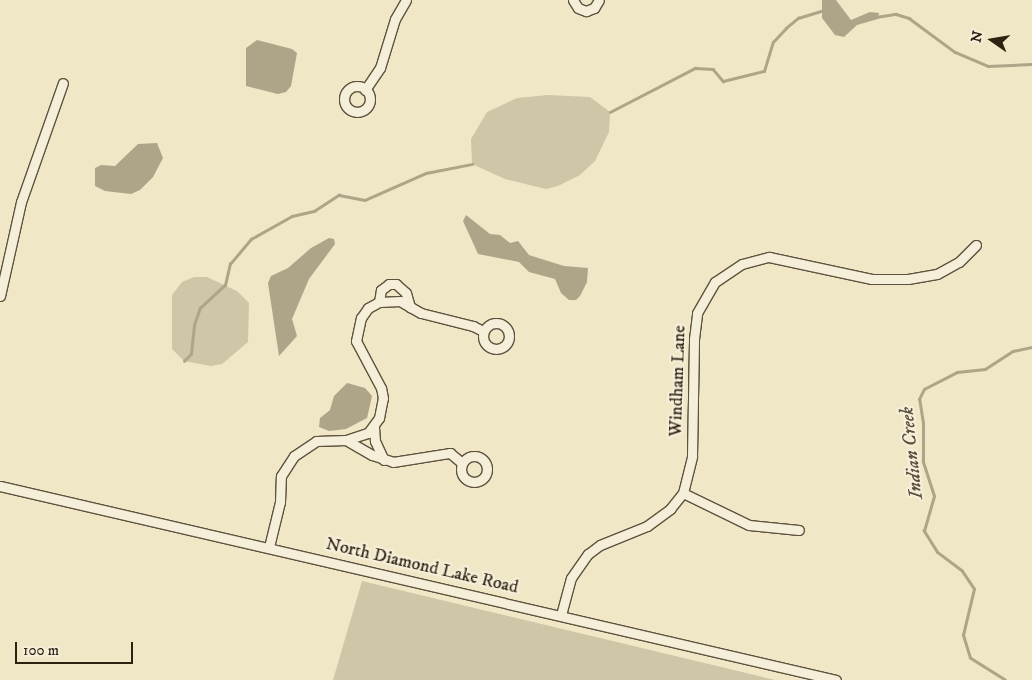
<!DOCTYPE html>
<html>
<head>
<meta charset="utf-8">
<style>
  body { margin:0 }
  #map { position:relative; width:1032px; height:680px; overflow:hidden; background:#f0e7c6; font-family:"IM FELL DW Pica",serif }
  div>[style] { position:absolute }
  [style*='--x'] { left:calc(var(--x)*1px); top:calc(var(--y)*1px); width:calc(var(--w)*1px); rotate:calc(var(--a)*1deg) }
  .green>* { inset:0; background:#cfc5a7 }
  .water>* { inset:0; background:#aea488 }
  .stream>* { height:2.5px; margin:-1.25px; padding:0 1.25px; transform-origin:1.25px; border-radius:1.25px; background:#aea488 }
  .roads { filter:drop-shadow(1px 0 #5e523e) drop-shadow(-1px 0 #5e523e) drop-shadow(0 1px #5e523e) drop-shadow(0 -1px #5e523e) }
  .minor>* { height:9px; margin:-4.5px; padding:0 4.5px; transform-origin:4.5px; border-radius:4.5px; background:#f5efda }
  .minor>.ring { margin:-4.5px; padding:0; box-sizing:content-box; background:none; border:9px solid #f5efda; border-radius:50% }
  span { translate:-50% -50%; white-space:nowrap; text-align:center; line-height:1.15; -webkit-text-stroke:4.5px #f5efda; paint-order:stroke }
  .street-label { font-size:18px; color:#2d2110 }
  .water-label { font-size:19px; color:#5a4f3a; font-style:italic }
  .north { position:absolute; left:967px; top:15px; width:50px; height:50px; -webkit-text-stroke:4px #f5efda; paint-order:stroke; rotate:283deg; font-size:14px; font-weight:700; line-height:20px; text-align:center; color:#2d2110 }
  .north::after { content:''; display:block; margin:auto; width:18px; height:22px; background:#2d2110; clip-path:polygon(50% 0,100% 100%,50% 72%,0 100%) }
  .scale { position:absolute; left:15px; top:642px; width:118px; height:22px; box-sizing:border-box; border:2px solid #2d2110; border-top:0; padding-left:6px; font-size:15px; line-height:18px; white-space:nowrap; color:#2d2110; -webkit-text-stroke:4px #f5efda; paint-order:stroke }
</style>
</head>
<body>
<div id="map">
  <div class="green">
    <i style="clip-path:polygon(548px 95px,590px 97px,610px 112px,609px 132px,595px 161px,580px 175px,558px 186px,546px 189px,505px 179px,472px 164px,471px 139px,487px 112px,517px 98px)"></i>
    <i style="clip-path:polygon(194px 277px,207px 277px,237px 291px,249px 303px,248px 342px,222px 364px,211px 366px,184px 361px,172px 349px,172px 295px,182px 282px)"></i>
    <i style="clip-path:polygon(362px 581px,775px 680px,333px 680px)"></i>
  </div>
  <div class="water">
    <i style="clip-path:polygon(822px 0,836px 0,851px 20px,870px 12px,879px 13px,878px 19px,857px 25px,844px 37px,835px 35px,822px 18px)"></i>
    <i style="clip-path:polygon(257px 40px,292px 49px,297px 53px,291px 86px,286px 92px,278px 94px,246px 86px,246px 48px)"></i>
    <i style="clip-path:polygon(157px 143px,163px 158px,153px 177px,140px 190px,131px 194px,105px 191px,95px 186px,95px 168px,101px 165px,115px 166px,138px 144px)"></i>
    <i style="clip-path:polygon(466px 215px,490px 234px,500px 235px,510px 243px,518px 241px,529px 255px,564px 266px,588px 268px,587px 282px,580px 296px,576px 300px,569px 300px,561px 293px,555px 279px,529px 272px,519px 262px,478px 254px,463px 221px)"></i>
    <i style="clip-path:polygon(329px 238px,334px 239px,335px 244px,309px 279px,292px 319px,297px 336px,279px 356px,268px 283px,271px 276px,288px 268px,311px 248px)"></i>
    <i style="clip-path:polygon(347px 383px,365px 388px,372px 396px,367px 418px,346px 429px,329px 431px,319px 427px,320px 418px,330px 410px,334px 396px)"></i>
  </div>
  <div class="stream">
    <i style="--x:876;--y:17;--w:20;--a:-9"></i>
    <i style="--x:896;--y:14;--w:14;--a:17"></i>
    <i style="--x:909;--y:18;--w:57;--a:36.5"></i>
    <i style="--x:955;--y:52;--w:36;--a:23"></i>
    <i style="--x:988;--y:66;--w:44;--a:-2.6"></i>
    <i style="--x:610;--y:112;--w:96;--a:-27.4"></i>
    <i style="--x:695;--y:68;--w:18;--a:3"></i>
    <i style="--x:713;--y:69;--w:16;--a:50"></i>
    <i style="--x:723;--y:81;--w:42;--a:-13.7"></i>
    <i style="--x:764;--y:71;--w:30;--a:-73"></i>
    <i style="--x:773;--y:42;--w:19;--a:-47"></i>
    <i style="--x:786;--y:28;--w:16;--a:-40"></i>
    <i style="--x:798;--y:18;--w:27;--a:-17"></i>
    <i style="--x:184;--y:361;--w:10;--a:-45"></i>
    <i style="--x:191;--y:354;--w:29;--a:-84"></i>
    <i style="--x:194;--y:325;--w:18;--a:-71"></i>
    <i style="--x:200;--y:308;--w:34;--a:-43"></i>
    <i style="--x:225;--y:285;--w:22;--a:-77"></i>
    <i style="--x:230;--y:264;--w:33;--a:-50"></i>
    <i style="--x:251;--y:239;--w:47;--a:-29.3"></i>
    <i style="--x:292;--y:216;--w:23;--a:-13"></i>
    <i style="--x:314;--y:211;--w:30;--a:-33"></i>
    <i style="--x:339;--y:195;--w:26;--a:11"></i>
    <i style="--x:365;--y:200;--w:67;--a:-23.9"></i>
    <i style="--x:426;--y:173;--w:47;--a:-11.1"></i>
    <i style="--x:1005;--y:680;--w:41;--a:-147.8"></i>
    <i style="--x:970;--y:658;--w:24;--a:-107"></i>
    <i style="--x:963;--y:635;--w:47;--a:-76.6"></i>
    <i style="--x:974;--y:589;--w:22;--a:-124"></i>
    <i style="--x:962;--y:571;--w:31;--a:-143"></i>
    <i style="--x:937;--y:552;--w:25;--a:-122"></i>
    <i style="--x:924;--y:531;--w:36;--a:-74"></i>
    <i style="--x:934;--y:496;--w:36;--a:-108"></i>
    <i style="--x:923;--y:462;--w:39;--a:-90"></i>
    <i style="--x:923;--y:423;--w:24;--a:-99"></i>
    <i style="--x:919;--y:399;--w:11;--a:-63"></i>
    <i style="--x:924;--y:389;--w:37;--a:-27"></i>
    <i style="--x:957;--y:372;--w:28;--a:-6"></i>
    <i style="--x:985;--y:369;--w:33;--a:-33"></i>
    <i style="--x:1013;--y:351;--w:19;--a:-12"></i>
  </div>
  <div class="roads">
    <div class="minor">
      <i style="--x:573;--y:0;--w:9;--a:58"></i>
      <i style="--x:578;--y:8;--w:9;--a:21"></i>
      <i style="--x:586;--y:11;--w:9;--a:-21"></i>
      <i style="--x:594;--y:8;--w:9;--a:-58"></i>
      <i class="ring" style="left:344px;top:86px;width:17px;height:17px"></i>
      <i style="--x:365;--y:90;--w:27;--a:-56"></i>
      <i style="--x:380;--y:68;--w:51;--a:-73"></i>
      <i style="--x:395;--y:19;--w:22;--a:-60"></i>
      <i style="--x:0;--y:296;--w:96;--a:-77.4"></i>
      <i style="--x:21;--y:202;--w:126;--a:-70.6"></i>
      <i style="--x:379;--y:302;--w:12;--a:-81"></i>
      <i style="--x:381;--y:290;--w:10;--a:-37"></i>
      <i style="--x:389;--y:284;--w:7;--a:0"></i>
      <i style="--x:396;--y:284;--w:13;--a:42"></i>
      <i style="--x:406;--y:293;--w:15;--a:74"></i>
      <i class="ring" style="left:483px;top:323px;width:17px;height:17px"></i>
      <i style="--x:374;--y:427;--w:14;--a:86"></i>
      <i style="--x:375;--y:441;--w:21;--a:65"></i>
      <i style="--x:346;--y:440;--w:30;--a:30"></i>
      <i style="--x:372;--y:455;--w:22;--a:18"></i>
      <i style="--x:393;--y:462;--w:58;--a:-9"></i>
      <i style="--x:450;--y:453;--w:16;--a:40"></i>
      <i class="ring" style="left:461px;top:456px;width:17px;height:17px"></i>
      <i style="--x:0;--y:486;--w:858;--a:13.06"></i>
      <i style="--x:683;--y:493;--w:73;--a:25.9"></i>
      <i style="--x:749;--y:525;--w:50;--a:5.7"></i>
      <i style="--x:269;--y:547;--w:46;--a:-76.3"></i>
      <i style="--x:280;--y:502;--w:26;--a:-88"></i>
      <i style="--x:281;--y:476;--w:24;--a:-57"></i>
      <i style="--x:294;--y:456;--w:27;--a:-34"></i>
      <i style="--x:316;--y:441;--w:30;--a:-2"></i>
      <i style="--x:346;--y:440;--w:23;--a:-18"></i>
      <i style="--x:368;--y:433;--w:19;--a:-54"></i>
      <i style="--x:379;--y:418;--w:20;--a:-79"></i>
      <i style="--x:383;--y:398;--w:10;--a:-101"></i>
      <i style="--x:381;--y:388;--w:53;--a:-118"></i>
      <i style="--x:356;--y:341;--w:24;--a:-78"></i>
      <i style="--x:361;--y:318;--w:12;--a:-55"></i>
      <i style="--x:368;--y:308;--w:13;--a:-29"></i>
      <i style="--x:379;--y:302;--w:21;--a:-3"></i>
      <i style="--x:400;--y:301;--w:24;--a:30"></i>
      <i style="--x:421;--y:313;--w:54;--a:14"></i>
      <i style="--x:473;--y:326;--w:11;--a:27"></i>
      <i style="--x:561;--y:615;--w:38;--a:-75"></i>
      <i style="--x:571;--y:578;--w:29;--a:-55"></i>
      <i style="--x:588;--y:554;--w:15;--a:-37"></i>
      <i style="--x:600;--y:545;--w:51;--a:-22"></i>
      <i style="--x:647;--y:526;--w:29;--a:-36"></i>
      <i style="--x:670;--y:509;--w:21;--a:-51"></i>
      <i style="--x:683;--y:493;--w:38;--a:-76"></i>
      <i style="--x:692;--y:456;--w:117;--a:-89"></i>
      <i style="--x:694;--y:339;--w:26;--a:-83"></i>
      <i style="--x:697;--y:313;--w:36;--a:-60"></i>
      <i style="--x:715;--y:282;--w:32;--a:-34"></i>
      <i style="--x:742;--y:264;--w:28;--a:-15"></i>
      <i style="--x:769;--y:257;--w:105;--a:12.1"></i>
      <i style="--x:872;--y:279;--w:36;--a:0"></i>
      <i style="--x:908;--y:279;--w:29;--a:-10"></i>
      <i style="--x:937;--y:274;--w:25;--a:-29"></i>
      <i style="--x:959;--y:262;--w:24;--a:-45"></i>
    </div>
  </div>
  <div class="street-label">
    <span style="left:678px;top:381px;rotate:-88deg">Windham Lane</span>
    <span style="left:422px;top:566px;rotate:13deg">North Diamond Lake Road</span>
  </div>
  <div class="water-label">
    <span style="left:912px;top:453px;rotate:-96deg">Indian Creek</span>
  </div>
  <div class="north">N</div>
  <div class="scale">100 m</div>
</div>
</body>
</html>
